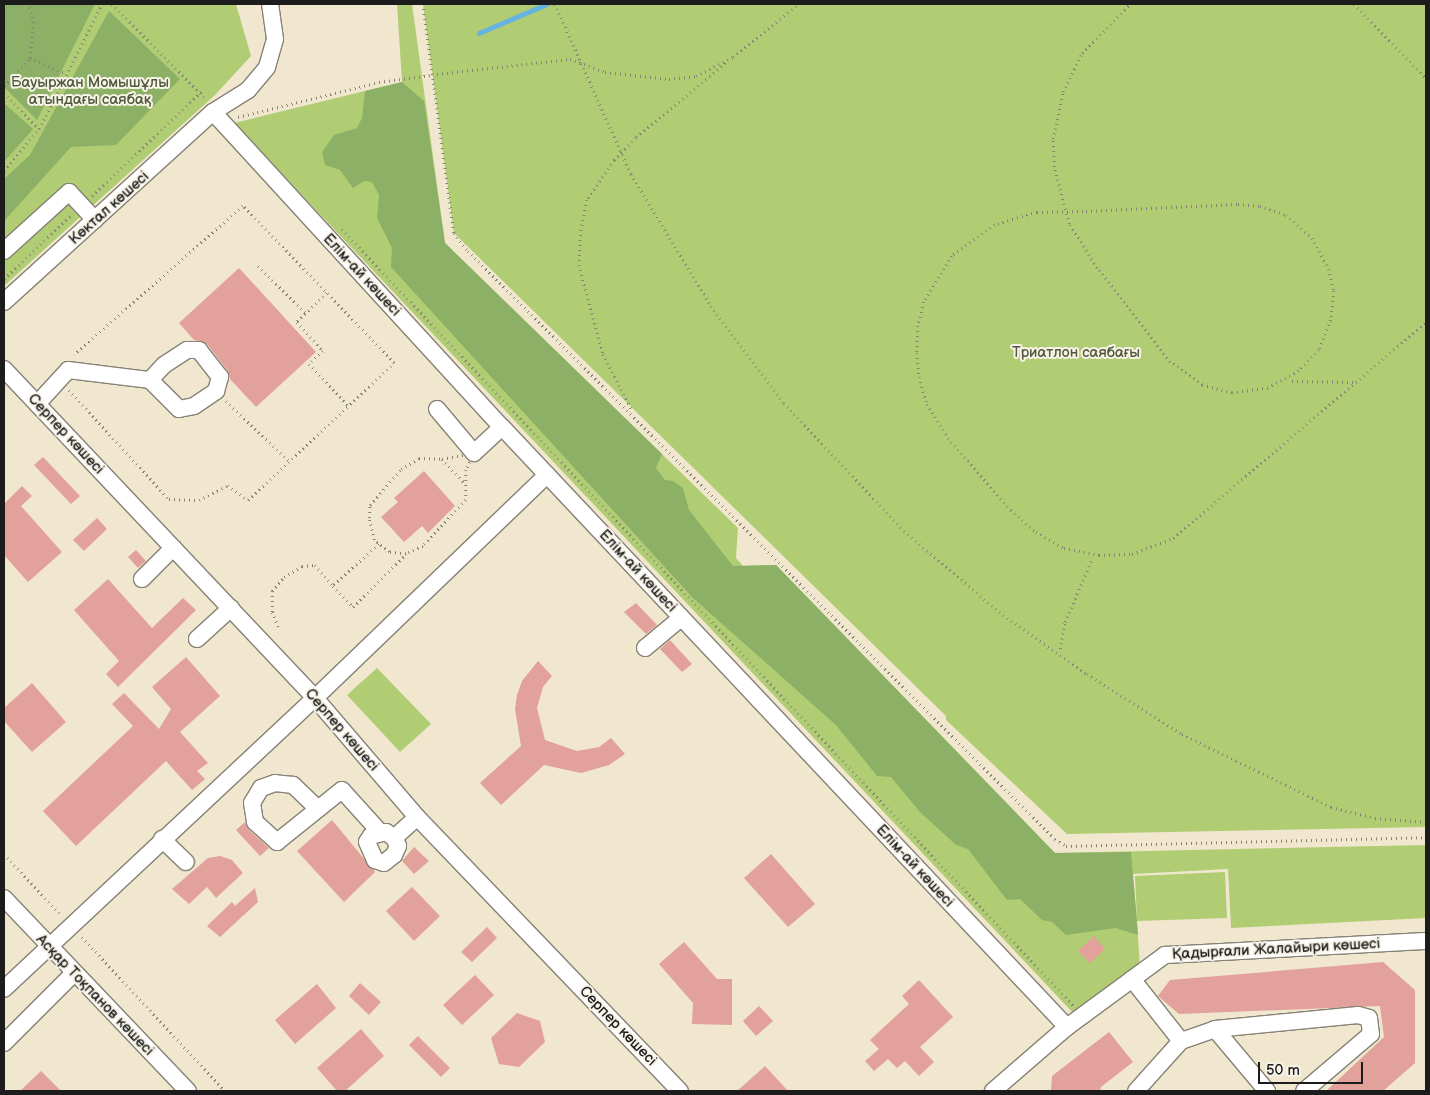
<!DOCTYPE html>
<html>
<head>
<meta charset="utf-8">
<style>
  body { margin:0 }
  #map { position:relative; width:1430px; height:1095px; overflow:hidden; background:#f1e7cf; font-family:"Balsamiq Sans",sans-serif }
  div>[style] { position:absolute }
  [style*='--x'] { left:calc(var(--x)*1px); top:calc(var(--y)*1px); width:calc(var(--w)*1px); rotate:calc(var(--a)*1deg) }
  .green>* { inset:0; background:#b1cd73 }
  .forest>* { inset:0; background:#8cb065 }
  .stream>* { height:4.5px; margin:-2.25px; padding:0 2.25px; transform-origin:2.25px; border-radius:2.25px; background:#67b3e0 }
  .building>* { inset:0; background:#e2a19a }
  .path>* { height:2.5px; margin-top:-1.25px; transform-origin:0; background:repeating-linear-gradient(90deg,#868276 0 1px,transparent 0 5px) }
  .roads { filter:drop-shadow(1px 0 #868276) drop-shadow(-1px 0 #868276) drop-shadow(0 1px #868276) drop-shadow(0 -1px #868276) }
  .minor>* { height:16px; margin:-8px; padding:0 8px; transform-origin:8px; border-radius:8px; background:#fff }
  .path-bridge>* { height:2.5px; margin-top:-1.25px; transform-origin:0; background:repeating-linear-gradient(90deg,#868276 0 1px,transparent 0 5px) }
  span { translate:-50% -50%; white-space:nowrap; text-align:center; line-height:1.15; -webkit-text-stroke:4px #f7f3e8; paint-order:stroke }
  .park-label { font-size:15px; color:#505a3a }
  .street-label { font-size:15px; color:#1c1c1c }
  .frame { position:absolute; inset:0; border:5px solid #1c1c1c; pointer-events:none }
  .scale { position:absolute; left:1258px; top:1062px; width:105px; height:22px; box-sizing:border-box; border:2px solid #1c1c1c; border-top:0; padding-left:6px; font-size:15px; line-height:18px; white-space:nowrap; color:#1c1c1c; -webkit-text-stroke:4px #f7f3e8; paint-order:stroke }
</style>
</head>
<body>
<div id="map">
  <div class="green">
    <i style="clip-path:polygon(4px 4px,236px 4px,251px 56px,215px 95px,4px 286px)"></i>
    <i style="clip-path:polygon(397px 4px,412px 4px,445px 243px,738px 528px,736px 558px,743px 566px,776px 565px,1055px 853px,1426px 845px,1426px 918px,1231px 928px,1228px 869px,1133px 874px,1137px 920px,1135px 876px,1225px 872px,1227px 918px,1137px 921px,1140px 968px,1074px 1014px,234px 123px,402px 82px)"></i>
    <i style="clip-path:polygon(423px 4px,1426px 4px,1426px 827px,1067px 834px,946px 720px,946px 716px,454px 233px)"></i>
    <i style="clip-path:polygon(377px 668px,431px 724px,400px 752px,347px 695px)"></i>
  </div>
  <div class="forest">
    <i style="clip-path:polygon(4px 4px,95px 4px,37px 120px,4px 87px)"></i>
    <i style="clip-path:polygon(109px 11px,180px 79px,116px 145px,71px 147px,5px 220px,4px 179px,30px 155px)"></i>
    <i style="clip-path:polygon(402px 82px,424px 101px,445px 243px,662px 454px,656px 468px,665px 480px,673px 481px,683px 488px,689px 510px,733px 566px,776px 565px,1055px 853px,1131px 852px,1138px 935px,1116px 928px,1066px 935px,1052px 922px,1042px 920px,1020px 899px,1007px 900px,968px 849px,956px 845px,920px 812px,891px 777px,877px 776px,836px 725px,693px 598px,391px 267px,392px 248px,377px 218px,379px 195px,372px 182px,364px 181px,353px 188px,340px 170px,325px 165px,322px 152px,334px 135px,357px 128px,362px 118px,365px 91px)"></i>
    <i style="clip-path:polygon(4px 103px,33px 129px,4px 162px)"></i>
  </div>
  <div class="stream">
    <i style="--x:479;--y:33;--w:74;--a:-23.1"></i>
  </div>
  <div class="building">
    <i style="clip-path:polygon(239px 268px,316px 352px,256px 407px,230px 379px,228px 371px,207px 344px,194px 340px,179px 323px)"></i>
    <i style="clip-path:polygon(43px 457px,80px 496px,71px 504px,34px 465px)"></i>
    <i style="clip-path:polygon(424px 471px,455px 506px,428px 533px,422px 526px,404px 542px,381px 517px,398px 502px,394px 498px)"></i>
    <i style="clip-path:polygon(22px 486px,32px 496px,21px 506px,62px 552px,28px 582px,4px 555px,4px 504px)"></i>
    <i style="clip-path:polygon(97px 518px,107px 529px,84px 551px,73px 540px)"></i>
    <i style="clip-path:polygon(136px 550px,146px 561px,138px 568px,128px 557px)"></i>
    <i style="clip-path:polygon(108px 579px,152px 628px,183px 598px,196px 610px,118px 687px,106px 674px,119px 661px,74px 610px)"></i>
    <i style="clip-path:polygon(636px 603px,657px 625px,646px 634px,624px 612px)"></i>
    <i style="clip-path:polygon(670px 640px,692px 664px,682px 672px,660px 649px)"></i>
    <i style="clip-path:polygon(186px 657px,220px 696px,180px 732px,208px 763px,197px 771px,205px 779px,192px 790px,166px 761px,76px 846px,43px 811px,133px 726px,112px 704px,124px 693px,159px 729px,171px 709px,152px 687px)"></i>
    <i style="clip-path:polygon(538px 661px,552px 676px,543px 687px,537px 708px,545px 740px,577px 751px,599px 747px,611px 738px,625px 754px,609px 765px,581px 773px,544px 765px,501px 805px,480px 783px,521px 746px,515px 709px,517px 695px,522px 681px)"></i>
    <i style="clip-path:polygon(32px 683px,66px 722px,32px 752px,4px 721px,4px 708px)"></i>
    <i style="clip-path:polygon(332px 820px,375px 872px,344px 902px,297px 851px)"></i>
    <i style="clip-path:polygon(245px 822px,248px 829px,269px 848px,260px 856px,236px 830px)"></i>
    <i style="clip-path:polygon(414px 847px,429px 861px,414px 874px,402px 861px)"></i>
    <i style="clip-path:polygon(771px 854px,815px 904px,788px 927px,744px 878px)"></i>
    <i style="clip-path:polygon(220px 856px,232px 860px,243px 873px,216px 898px,207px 887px,189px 904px,172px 889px,208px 858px)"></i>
    <i style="clip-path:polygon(412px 887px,440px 916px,414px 941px,386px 911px)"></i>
    <i style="clip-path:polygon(255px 888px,258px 902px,220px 937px,207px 926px,232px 902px,235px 906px)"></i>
    <i style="clip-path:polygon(487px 927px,497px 938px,472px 962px,461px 952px)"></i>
    <i style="clip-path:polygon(1094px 936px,1105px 949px,1090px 963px,1078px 951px)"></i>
    <i style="clip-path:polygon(684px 942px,717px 979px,732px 979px,732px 1025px,692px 1024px,693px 1003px,659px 964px)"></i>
    <i style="clip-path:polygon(1383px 962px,1415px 990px,1415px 1063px,1383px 1091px,1326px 1091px,1384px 1037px,1380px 1006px,1179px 1014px,1158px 996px,1170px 980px)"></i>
    <i style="clip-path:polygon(475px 975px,494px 995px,462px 1025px,443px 1005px)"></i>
    <i style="clip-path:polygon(919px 980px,953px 1017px,920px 1047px,934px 1062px,919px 1076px,905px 1061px,897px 1068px,888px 1059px,874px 1071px,865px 1061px,879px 1049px,870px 1040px,909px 1004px,902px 996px)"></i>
    <i style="clip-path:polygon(360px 983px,381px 1002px,369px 1015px,349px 996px)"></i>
    <i style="clip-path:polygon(317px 984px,336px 1008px,295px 1044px,275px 1020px)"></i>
    <i style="clip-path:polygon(759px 1006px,773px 1021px,756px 1036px,743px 1021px)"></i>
    <i style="clip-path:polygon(517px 1013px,540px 1021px,545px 1042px,519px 1067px,499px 1064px,491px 1038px)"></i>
    <i style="clip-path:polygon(361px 1029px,384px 1056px,345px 1091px,337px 1091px,317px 1068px)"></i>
    <i style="clip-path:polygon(1109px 1032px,1133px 1062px,1101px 1087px,1100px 1091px,1051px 1091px,1052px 1076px)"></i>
    <i style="clip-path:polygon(418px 1036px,450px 1068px,441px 1077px,409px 1045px)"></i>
    <i style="clip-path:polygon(765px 1066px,788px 1091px,737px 1091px)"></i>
    <i style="clip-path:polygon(41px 1071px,61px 1091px,20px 1091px)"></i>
  </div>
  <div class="path">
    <i style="--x:112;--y:4;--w:135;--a:45.3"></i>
    <i style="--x:423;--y:4;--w:231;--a:82.3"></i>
    <i style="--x:454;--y:233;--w:23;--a:52"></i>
    <i style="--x:468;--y:251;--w:831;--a:45.05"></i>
    <i style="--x:1055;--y:839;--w:13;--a:32"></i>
    <i style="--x:1066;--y:846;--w:360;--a:-1.4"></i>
    <i style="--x:555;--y:4;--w:186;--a:65.9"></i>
    <i style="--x:631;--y:174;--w:154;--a:58.8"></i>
    <i style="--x:711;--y:306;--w:121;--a:53"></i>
    <i style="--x:784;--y:403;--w:175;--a:46.8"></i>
    <i style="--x:904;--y:531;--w:130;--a:40.3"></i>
    <i style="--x:1003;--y:615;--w:103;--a:35.1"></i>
    <i style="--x:1087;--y:674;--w:112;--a:32.3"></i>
    <i style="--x:1182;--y:734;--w:166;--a:26.1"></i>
    <i style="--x:1331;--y:807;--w:45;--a:14"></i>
    <i style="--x:1375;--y:818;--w:51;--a:4.5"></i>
    <i style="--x:1354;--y:4;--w:103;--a:45.8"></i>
    <i style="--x:733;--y:57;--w:84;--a:-39.2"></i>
    <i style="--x:30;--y:58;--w:39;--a:24"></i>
    <i style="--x:437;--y:74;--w:134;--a:-6.4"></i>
    <i style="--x:570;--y:59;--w:37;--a:20"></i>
    <i style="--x:605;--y:72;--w:64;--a:6.2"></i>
    <i style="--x:669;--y:79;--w:27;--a:-6"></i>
    <i style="--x:696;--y:76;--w:42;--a:-27.2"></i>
    <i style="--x:4;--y:86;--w:38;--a:-47"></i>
    <i style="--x:30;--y:58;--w:35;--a:-85"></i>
    <i style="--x:33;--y:23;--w:19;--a:-102"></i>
    <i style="--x:4;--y:93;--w:50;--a:45.8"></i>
    <i style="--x:238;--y:117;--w:145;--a:-13.9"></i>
    <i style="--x:379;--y:82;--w:53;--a:-7.5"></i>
    <i style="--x:636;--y:137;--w:118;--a:-39.5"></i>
    <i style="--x:614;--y:160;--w:48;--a:124"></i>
    <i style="--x:587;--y:200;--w:31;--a:101"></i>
    <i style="--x:581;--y:230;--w:35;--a:93"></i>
    <i style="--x:579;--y:265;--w:92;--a:74.9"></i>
    <i style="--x:603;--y:354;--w:65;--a:62.7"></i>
    <i style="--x:4;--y:171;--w:55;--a:-50.2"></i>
    <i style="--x:39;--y:129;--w:140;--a:-63.3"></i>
    <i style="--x:92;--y:196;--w:151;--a:-43.7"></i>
    <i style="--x:1086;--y:211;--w:152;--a:-2.6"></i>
    <i style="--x:1238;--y:204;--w:22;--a:5"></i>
    <i style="--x:1260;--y:206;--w:28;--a:19"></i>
    <i style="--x:1286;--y:215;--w:35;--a:41"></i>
    <i style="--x:1312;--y:238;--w:35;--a:61"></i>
    <i style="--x:1329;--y:269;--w:23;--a:77"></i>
    <i style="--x:1334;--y:291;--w:29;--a:96"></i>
    <i style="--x:1331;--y:320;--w:32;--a:112"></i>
    <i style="--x:1319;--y:350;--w:29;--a:134"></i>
    <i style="--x:1299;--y:371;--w:35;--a:151"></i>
    <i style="--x:1268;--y:388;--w:36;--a:172"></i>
    <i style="--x:1232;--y:393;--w:31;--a:-165"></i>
    <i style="--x:1202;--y:385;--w:39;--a:-144"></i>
    <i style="--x:1170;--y:362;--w:119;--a:-127.8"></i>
    <i style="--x:1097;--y:268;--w:52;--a:-122.5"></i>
    <i style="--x:1069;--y:224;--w:59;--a:-104.7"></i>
    <i style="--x:1054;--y:167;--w:28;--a:-92"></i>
    <i style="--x:1053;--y:139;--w:48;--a:-78"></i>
    <i style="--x:1063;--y:92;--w:43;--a:-64"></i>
    <i style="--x:1082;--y:53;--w:69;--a:-45.6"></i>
    <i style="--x:1037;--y:212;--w:44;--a:162.8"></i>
    <i style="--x:995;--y:225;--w:53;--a:144.2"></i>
    <i style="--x:952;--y:256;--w:54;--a:121.3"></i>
    <i style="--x:924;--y:302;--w:25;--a:104"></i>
    <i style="--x:918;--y:326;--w:27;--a:92"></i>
    <i style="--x:917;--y:353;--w:24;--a:85"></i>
    <i style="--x:919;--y:377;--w:28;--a:73"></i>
    <i style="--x:927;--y:404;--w:40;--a:58"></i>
    <i style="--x:948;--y:438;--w:96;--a:48.8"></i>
    <i style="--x:1011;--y:510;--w:33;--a:41"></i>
    <i style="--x:1036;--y:532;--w:32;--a:30"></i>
    <i style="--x:1064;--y:548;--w:36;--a:11"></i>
    <i style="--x:1099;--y:555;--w:33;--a:-2"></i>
    <i style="--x:1132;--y:554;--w:44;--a:-21.3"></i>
    <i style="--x:1173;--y:538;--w:333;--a:-40.5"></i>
    <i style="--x:342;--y:229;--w:1067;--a:46.71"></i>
    <i style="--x:258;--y:266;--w:67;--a:44.4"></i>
    <i style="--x:4;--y:279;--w:93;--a:-43.7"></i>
    <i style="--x:327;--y:293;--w:42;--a:136"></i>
    <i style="--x:297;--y:322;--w:39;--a:48"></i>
    <i style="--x:323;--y:351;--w:19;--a:137"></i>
    <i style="--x:309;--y:364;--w:58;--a:46.4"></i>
    <i style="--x:1292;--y:381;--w:65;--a:0.9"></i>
    <i style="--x:69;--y:390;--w:148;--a:47.5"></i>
    <i style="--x:169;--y:499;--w:30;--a:2"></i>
    <i style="--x:199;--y:500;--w:33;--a:-27"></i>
    <i style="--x:228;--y:485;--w:25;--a:37"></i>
    <i style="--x:248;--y:500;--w:200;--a:-43.2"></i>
    <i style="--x:394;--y:363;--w:218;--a:-133.9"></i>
    <i style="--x:243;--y:206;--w:225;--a:138.6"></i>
    <i style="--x:226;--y:401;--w:88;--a:43.6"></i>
    <i style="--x:474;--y:453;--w:19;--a:115"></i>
    <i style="--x:466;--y:470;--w:30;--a:90"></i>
    <i style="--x:466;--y:500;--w:63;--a:133.1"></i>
    <i style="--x:423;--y:546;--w:19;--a:155"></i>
    <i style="--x:406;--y:554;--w:17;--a:-173"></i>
    <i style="--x:389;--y:552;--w:19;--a:-141"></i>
    <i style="--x:374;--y:540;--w:23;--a:-103"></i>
    <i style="--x:369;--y:518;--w:13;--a:-86"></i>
    <i style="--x:370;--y:505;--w:48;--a:-49.3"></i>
    <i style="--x:401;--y:469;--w:21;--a:-31"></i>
    <i style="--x:419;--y:458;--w:23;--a:2"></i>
    <i style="--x:442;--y:459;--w:33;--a:-11"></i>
    <i style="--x:442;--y:459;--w:33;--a:47"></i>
    <i style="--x:379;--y:544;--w:62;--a:137.6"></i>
    <i style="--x:333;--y:586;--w:29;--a:46"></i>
    <i style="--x:353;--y:607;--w:75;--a:-45"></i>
    <i style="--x:278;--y:627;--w:16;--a:-112"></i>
    <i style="--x:272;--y:612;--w:21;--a:-90"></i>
    <i style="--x:272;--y:591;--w:18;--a:-49"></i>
    <i style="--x:284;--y:577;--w:21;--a:-31"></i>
    <i style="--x:302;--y:566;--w:13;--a:-4"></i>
    <i style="--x:315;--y:565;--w:28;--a:49"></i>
    <i style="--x:1060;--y:649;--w:27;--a:-80"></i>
    <i style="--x:1065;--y:622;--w:69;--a:-66.8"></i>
    <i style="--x:4;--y:854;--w:83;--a:46.9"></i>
    <i style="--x:82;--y:937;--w:210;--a:47.1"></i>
  </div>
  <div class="roads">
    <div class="minor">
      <i style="--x:213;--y:112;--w:427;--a:47.5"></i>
      <i style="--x:502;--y:427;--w:824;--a:46.72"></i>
      <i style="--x:4;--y:251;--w:88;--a:-42.2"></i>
      <i style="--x:69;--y:192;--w:38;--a:47"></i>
      <i style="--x:4;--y:302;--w:282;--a:-42.3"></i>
      <i style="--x:213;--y:112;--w:41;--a:-32.2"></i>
      <i style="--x:248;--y:90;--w:30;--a:-50"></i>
      <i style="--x:267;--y:67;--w:29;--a:-74"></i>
      <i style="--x:275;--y:39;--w:35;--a:-98"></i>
      <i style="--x:4;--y:369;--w:453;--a:46.6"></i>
      <i style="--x:315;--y:698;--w:157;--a:49.4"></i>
      <i style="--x:417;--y:817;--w:380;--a:46.2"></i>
      <i style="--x:37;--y:404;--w:46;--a:-47.6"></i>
      <i style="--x:68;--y:370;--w:83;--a:7"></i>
      <i style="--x:150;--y:380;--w:41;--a:45"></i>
      <i style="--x:179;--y:409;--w:15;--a:-11"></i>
      <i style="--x:194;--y:406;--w:27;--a:-34"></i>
      <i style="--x:216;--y:391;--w:15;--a:-74"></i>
      <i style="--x:220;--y:377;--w:34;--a:-128"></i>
      <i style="--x:199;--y:350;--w:12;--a:180"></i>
      <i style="--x:187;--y:350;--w:27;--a:147"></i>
      <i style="--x:164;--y:365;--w:21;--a:133"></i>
      <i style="--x:437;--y:409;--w:57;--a:49.9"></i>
      <i style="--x:474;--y:453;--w:38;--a:-43"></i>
      <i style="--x:142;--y:579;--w:44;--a:-45"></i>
      <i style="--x:197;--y:639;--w:46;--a:-42.4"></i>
      <i style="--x:645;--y:648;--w:47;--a:-39.8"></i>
      <i style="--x:318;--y:809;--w:35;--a:-136"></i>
      <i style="--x:293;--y:785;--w:18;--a:-174"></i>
      <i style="--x:275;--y:783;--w:15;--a:160"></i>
      <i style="--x:261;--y:788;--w:17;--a:121"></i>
      <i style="--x:252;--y:803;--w:19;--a:81"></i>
      <i style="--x:255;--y:822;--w:30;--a:42"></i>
      <i style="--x:277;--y:842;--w:83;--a:-38.7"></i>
      <i style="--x:342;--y:790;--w:57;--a:47.9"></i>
      <i style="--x:394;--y:838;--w:10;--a:-143"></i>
      <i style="--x:386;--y:832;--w:16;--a:165"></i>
      <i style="--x:371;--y:836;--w:7;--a:124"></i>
      <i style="--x:367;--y:842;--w:20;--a:66"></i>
      <i style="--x:375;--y:860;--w:9;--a:18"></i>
      <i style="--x:384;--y:863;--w:13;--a:-39"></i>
      <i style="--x:394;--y:855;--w:10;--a:-66"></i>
      <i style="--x:398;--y:846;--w:9;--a:-117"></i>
      <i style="--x:394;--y:838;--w:31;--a:-42"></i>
      <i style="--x:162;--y:839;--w:33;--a:44"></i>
      <i style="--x:4;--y:898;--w:267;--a:46.4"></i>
      <i style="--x:1132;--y:979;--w:79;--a:51.7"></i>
      <i style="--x:4;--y:989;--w:426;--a:-43.1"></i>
      <i style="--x:315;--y:698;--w:322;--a:-43.9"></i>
      <i style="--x:1215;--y:1029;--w:144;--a:-5.6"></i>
      <i style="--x:1358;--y:1015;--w:11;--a:15"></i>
      <i style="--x:1369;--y:1018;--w:16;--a:83"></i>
      <i style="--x:1371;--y:1034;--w:88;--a:139.6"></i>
      <i style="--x:4;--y:1043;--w:99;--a:-45"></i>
      <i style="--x:993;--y:1091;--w:98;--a:-40.9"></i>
      <i style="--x:1067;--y:1027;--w:122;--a:-36.3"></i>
      <i style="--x:1165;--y:955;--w:261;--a:-3.1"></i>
      <i style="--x:1136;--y:1091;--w:67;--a:-48"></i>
      <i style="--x:1181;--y:1041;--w:36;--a:-19"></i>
      <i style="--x:1215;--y:1029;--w:81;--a:50"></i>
    </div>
  </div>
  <div class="path-bridge">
    <i style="--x:614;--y:160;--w:32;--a:-46"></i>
    <i style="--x:1037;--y:212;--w:49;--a:-1.2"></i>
  </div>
  <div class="park-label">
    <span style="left:90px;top:91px">Бауыржан Момышұлы<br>атындағы саябақ</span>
    <span style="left:1076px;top:353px">Триатлон саябағы</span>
  </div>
  <div class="street-label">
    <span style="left:109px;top:208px;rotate:-42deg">Көктал көшесі</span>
    <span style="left:362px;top:275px;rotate:47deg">Елім-ай көшесі</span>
    <span style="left:66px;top:434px;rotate:47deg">Серпер көшесі</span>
    <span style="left:638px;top:571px;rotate:47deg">Елім-ай көшесі</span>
    <span style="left:342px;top:730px;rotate:49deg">Серпер көшесі</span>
    <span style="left:915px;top:866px;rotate:47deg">Елім-ай көшесі</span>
    <span style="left:1276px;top:949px;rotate:-3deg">Қадырғали Жалайыри көшесі</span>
    <span style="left:95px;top:995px;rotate:46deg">Асқар Тоқпанов көшесі</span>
    <span style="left:618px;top:1026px;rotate:46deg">Серпер көшесі</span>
  </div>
  <div class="frame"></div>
  <div class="scale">50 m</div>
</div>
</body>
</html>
